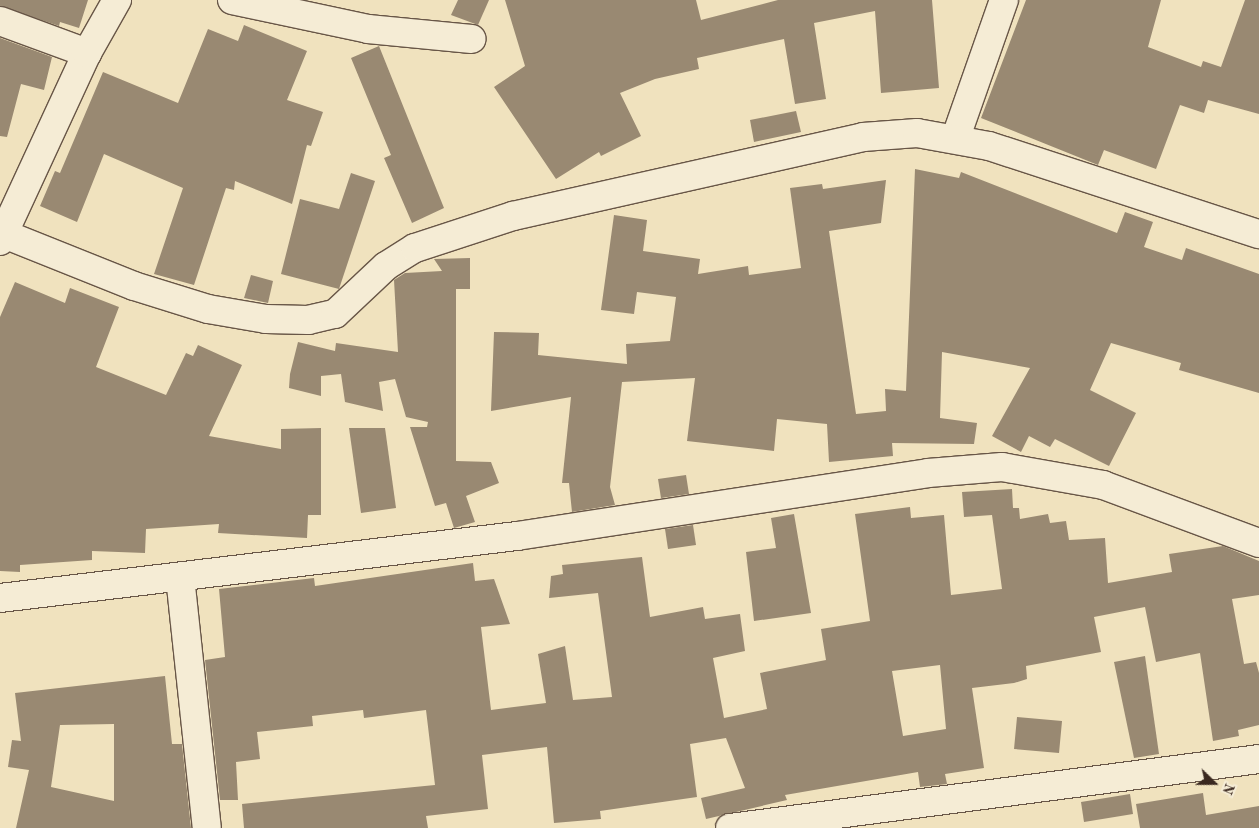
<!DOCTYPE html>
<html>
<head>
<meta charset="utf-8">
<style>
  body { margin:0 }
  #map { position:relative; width:1259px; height:828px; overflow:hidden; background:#f0e2be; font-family:"Old Standard TT",serif }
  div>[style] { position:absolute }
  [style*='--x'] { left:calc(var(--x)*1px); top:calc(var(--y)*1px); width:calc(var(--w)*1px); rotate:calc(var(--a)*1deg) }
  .building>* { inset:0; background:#998972 }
  .roads { filter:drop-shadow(1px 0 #685647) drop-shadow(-1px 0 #685647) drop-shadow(0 1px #685647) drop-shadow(0 -1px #685647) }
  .minor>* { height:28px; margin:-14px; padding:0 14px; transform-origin:14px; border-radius:14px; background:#f5ecd5 }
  span { translate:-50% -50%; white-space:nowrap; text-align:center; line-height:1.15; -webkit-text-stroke:5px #f5ecd5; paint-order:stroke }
  .north { position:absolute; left:1189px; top:758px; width:50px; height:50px; -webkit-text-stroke:4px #f5ecd5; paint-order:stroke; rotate:112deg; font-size:14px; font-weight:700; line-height:20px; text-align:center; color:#3a281f }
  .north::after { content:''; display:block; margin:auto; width:18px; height:22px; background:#3a281f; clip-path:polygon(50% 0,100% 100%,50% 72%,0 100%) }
</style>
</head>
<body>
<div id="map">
  <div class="building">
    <i style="clip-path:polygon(0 0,88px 0,79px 28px,60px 22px,59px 26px,0 6px)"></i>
    <i style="clip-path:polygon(458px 0,489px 0,478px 25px,451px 15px)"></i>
    <i style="clip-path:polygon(505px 0,696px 0,701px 20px,778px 0,932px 0,939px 88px,881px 93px,875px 11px,814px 23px,826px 99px,795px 104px,784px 39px,697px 58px,699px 69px,655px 79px,620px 93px,641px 136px,601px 156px,599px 152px,556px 179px,494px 87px,525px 66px)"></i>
    <i style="clip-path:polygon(1026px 0,1161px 0,1148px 47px,1201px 67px,1203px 61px,1221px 67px,1245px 0,1259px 0,1259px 114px,1208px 100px,1204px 113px,1180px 105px,1156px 169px,1104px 150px,1098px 165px,981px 118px)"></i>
    <i style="clip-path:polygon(244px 25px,307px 51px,287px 100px,323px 112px,311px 146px,307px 145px,292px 204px,235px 181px,234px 190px,226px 188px,194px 285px,154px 274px,183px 188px,104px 154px,77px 222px,40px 206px,55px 171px,60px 173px,103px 72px,178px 103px,208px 29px,238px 41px)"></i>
    <i style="clip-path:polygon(0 38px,52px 57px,44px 90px,21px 84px,7px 137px,0 136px)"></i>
    <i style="clip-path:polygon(379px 46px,444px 208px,412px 223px,384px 158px,391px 155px,351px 58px)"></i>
    <i style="clip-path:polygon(796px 111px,801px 132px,754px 142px,750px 120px)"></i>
    <i style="clip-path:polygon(915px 169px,959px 178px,961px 172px,1117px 233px,1125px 212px,1153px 222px,1144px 247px,1182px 260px,1186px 248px,1259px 274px,1259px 393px,1179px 370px,1181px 363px,1111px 343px,1090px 390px,1136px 413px,1109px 466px,1055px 439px,1050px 447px,1029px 436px,1021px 452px,992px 436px,1030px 368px,942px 352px,940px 418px,977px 423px,974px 444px,892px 443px,893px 456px,829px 462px,827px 424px,777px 419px,774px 451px,687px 441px,695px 378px,622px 382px,610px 487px,615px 505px,572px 512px,569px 483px,562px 483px,571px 397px,491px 411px,494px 332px,539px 333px,538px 355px,627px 364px,626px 344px,670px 341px,676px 297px,637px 292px,634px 314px,601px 310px,614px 215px,647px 220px,643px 251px,700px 259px,698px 274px,748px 266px,749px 275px,801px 268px,790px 188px,822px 184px,823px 189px,886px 180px,881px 223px,829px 231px,856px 414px,886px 411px,885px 389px,906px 391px)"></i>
    <i style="clip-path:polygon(351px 173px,375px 181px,339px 289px,281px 274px,300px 199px,339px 209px)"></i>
    <i style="clip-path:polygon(470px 258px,470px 289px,456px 289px,456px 461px,491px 462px,499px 483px,466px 496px,475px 522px,454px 528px,446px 503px,435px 506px,410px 427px,427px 427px,428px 422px,406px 417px,395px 379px,379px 382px,383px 411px,345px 402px,341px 374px,321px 376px,321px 396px,289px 388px,290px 374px,298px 342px,335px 351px,336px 343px,398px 352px,394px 280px,405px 273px,442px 271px,434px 259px)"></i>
    <i style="clip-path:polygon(251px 275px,273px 281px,268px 303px,244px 298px)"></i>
    <i style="clip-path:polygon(15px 282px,65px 303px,70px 288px,119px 307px,96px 367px,166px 395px,186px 353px,193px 356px,198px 345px,242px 365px,209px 436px,281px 449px,281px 429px,321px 428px,321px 515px,308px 515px,307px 538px,218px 533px,219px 524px,146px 529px,145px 553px,92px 551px,92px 560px,20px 565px,20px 572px,0 571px,0 317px)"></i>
    <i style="clip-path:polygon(349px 428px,385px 428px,396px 508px,361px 513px)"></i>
    <i style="clip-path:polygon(686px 475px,689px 494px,661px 498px,658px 479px)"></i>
    <i style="clip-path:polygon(evenodd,1012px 489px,1013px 508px,1019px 508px,1020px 519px,1048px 514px,1050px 523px,1066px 521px,1069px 540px,1105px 538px,1108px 583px,1172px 572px,1169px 554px,1223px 546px,1259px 561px,1259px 595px,1232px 599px,1244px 664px,1256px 662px,1259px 673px,1259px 725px,1238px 730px,1239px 736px,1213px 741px,1200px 653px,1156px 662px,1145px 607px,1094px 617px,1101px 652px,1026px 666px,1027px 679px,1014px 683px,972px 688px,984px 768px,945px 774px,947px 784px,920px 787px,918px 772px,785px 795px,787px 800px,706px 819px,701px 798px,745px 788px,726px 738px,690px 744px,697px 797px,600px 811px,601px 819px,554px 823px,547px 747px,482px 755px,488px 809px,426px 816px,428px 828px,244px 828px,242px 804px,435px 785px,426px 710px,364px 718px,363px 710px,312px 716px,313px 726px,257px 732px,260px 759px,236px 762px,238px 800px,220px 800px,205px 660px,225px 657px,219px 589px,314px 578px,315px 586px,473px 563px,475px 581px,494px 579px,510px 624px,481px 627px,491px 710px,546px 703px,538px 654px,565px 646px,573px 700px,612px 697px,598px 593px,549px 598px,551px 576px,563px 574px,562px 565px,642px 557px,650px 617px,703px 607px,705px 619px,740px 614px,745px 651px,713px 658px,724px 718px,767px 709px,760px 673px,826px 660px,821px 629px,870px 621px,855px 514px,910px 507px,911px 518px,944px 515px,951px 595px,1002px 589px,992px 515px,964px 517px,962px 492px,1012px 489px,940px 665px,946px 729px,903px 736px,892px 671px,940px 665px)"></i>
    <i style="clip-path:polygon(794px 514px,811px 613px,754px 621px,746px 552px,776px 548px,771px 518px)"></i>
    <i style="clip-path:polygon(693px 525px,696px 545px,668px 549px,665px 529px)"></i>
    <i style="clip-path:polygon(1145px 656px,1159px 754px,1134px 758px,1114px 662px)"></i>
    <i style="clip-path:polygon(evenodd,165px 676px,172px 744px,182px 744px,191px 828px,16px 828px,29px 770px,8px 767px,12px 740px,21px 741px,15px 693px,165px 676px,114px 724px,114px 801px,51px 787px,60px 725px,114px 724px)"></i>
    <i style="clip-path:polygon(1017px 717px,1062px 721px,1059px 753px,1014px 749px)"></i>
    <i style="clip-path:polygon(1203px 793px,1206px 815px,1259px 806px,1259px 828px,1140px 828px,1136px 804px)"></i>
    <i style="clip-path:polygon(1130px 794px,1133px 814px,1084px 822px,1081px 802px)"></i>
  </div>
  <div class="roads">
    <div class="minor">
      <i style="--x:232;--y:0;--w:139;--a:12"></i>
      <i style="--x:368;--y:29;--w:104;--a:5.5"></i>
      <i style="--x:0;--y:21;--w:93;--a:20.2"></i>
      <i style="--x:87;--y:53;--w:207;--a:114.8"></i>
      <i style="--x:87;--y:53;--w:61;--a:-60.5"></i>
      <i style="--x:956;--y:137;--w:145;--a:-70.7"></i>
      <i style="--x:4;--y:234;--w:140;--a:21.8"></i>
      <i style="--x:134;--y:286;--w:77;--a:17.3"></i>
      <i style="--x:208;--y:309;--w:59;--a:9.8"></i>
      <i style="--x:266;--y:319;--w:42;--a:1.4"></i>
      <i style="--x:308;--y:320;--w:28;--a:-13"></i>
      <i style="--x:335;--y:314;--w:70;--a:-43.3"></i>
      <i style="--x:386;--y:266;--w:34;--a:-32"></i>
      <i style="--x:415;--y:248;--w:103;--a:-18.1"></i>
      <i style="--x:513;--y:216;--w:359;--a:-12.7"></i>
      <i style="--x:863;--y:137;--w:54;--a:-4.2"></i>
      <i style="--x:917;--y:133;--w:73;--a:10.2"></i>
      <i style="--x:989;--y:146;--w:284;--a:18.1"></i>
      <i style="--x:180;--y:577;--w:252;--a:83.9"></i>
      <i style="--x:0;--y:598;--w:521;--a:-6.84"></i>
      <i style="--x:517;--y:536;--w:416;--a:-8.7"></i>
      <i style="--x:928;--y:473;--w:74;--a:-4.6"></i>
      <i style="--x:1002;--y:467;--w:103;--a:10.1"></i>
      <i style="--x:1103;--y:485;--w:166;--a:20.4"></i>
      <i style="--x:730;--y:828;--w:533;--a:-7.43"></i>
    </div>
  </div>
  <div class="north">N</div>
</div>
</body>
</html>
